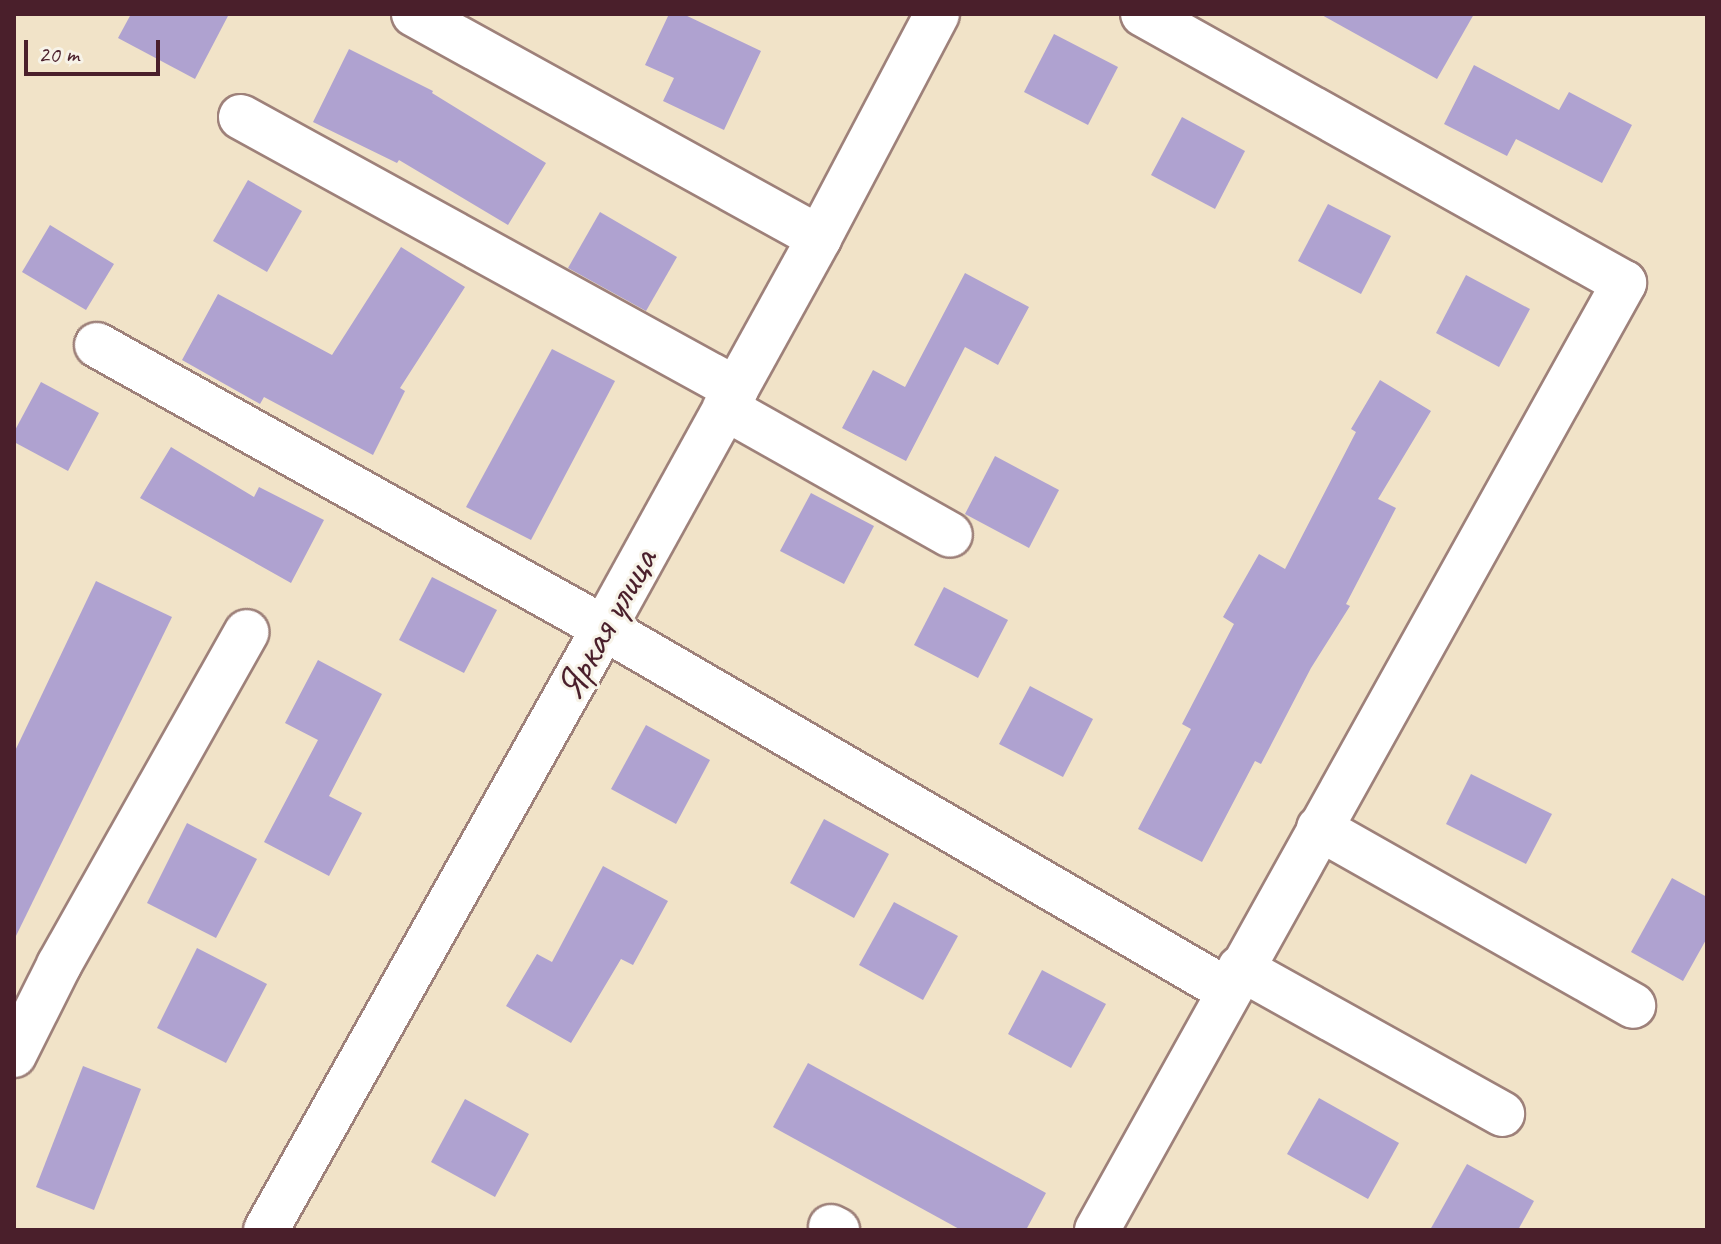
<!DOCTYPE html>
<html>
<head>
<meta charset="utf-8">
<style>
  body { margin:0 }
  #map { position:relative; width:1721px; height:1244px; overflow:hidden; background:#f1e3c8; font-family:Caveat,sans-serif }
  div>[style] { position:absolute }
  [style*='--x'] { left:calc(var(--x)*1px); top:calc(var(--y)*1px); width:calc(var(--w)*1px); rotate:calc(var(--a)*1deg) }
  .building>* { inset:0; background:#afa2d0 }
  .roads { filter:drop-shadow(2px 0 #9e817a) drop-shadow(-2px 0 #9e817a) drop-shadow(0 2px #9e817a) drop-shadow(0 -2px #9e817a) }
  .minor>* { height:44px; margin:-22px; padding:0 22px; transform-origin:22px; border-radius:22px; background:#fff }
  span { translate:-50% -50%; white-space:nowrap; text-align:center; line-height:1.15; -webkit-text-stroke:6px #f7f3e8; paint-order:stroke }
  .street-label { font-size:40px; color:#4a1f2b }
  .frame { position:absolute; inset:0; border:16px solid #4a1f2b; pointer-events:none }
  .scale { position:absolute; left:24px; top:40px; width:136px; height:36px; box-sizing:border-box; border:4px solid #4a1f2b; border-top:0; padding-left:10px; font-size:24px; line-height:28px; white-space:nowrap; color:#4a1f2b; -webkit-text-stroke:6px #f7f3e8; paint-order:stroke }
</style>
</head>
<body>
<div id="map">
  <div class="building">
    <i style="clip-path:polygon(131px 14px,229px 14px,195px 79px,118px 38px)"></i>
    <i style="clip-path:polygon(669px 14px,683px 14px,761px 51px,724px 130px,663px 101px,674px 78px,645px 65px)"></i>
    <i style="clip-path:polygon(1320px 14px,1474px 14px,1437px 79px)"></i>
    <i style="clip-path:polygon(1054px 34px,1118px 67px,1088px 125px,1024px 92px)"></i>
    <i style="clip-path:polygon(349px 49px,433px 91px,432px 93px,546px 163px,508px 225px,399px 160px,397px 163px,313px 122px)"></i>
    <i style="clip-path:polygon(1474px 65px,1559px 110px,1569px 92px,1632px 125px,1602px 183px,1516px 139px,1507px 156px,1444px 124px)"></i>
    <i style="clip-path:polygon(1182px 117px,1245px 151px,1215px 209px,1151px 175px)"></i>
    <i style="clip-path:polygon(248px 180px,302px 211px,267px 272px,213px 241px)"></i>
    <i style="clip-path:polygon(1328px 204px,1391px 236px,1361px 294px,1298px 261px)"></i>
    <i style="clip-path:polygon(600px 212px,677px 257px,646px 311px,568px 268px)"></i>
    <i style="clip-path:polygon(50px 225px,114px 264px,86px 310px,22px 272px)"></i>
    <i style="clip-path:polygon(401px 247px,465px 287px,400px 388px,405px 391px,373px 455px,264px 397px,260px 404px,182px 360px,218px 294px,332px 355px)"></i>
    <i style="clip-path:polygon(965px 273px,1029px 307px,998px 365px,965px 347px,906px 461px,842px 428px,873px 370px,905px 387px)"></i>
    <i style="clip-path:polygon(1466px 275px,1530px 309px,1499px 367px,1436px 333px)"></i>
    <i style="clip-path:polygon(552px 349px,615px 381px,531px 540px,466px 507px)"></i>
    <i style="clip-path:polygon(1380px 380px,1431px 411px,1378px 499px,1396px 508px,1346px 604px,1350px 606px,1311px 668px,1261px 764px,1255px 761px,1202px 862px,1138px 829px,1191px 729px,1182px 724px,1234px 624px,1223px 617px,1259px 554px,1285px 569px,1356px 432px,1351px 429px)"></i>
    <i style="clip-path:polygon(41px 382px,99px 413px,68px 471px,14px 442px,14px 432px)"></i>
    <i style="clip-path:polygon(171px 447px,254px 497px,259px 487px,324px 520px,291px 583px,140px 498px)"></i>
    <i style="clip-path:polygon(995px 456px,1059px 490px,1029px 548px,965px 514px)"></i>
    <i style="clip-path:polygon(811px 493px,874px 526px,844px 584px,780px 551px)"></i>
    <i style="clip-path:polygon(432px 577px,497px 610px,464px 673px,399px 640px)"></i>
    <i style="clip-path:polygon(96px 581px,172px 617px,14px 940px,14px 753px)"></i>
    <i style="clip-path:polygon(944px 587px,1008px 620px,978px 678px,914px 645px)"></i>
    <i style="clip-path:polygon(318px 660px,382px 694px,329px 796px,362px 813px,329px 876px,264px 842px,318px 740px,285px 723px)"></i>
    <i style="clip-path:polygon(1030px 686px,1093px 719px,1063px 777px,999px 744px)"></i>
    <i style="clip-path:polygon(646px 725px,710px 760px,676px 824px,611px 789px)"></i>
    <i style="clip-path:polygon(1471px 774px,1552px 814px,1526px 864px,1446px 824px)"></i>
    <i style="clip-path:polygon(824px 819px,889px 854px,854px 918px,790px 883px)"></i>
    <i style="clip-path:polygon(187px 823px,257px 859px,216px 938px,147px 903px)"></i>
    <i style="clip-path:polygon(603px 866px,668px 901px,633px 965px,621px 959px,571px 1043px,506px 1006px,537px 954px,552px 962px)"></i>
    <i style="clip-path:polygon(1672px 878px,1707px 897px,1707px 938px,1683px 981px,1631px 952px)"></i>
    <i style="clip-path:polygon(894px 902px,958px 936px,923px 1000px,859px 965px)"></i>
    <i style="clip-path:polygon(197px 948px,267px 984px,226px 1063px,157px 1028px)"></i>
    <i style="clip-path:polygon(1042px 970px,1106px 1004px,1071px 1068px,1008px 1034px)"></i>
    <i style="clip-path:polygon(808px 1063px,1046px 1193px,1026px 1230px,961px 1230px,773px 1127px)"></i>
    <i style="clip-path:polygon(83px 1066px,141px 1089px,94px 1210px,36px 1187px)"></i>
    <i style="clip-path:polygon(1319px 1098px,1399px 1143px,1368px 1199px,1287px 1154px)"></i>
    <i style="clip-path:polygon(465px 1099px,529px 1134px,495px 1197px,431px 1162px)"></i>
    <i style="clip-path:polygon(1467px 1164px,1534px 1201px,1518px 1230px,1430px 1230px)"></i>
  </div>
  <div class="roads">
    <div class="minor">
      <i style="--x:414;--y:14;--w:463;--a:28.9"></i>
      <i style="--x:241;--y:117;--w:565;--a:28.79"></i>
      <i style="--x:97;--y:345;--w:581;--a:29.17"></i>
      <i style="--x:604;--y:628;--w:721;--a:30.16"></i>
      <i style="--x:725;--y:408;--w:258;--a:29.4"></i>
      <i style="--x:1319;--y:828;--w:361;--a:29.5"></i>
      <i style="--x:1240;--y:968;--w:300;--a:29.1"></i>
      <i style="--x:14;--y:1055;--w:101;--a:-63.4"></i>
      <i style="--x:59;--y:965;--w:382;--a:-60.6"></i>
      <i style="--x:831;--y:1227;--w:7;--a:27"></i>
      <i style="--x:266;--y:1230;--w:690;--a:-60.69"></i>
      <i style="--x:604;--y:628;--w:445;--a:-61.1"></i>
      <i style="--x:819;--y:238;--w:253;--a:-62.2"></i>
      <i style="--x:1097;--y:1230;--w:1084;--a:-60.9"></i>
      <i style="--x:1624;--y:283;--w:551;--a:-150.78"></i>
    </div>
  </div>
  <div class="street-label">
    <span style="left:606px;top:624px;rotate:-61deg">Яркая улица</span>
  </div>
  <div class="frame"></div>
  <div class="scale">20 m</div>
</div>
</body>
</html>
